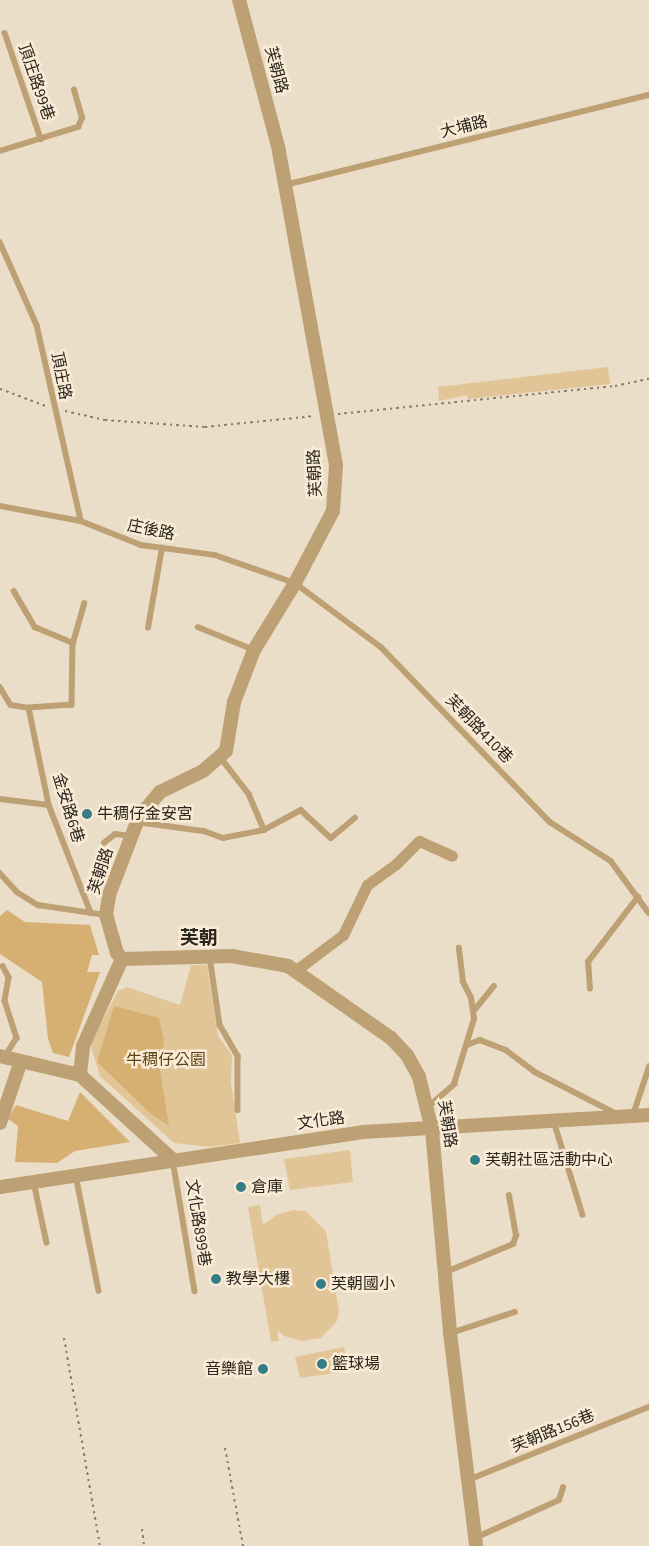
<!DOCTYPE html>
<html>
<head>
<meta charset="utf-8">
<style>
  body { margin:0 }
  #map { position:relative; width:649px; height:1546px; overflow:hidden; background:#ebdec8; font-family:"Source Sans 3","Noto Sans TC",sans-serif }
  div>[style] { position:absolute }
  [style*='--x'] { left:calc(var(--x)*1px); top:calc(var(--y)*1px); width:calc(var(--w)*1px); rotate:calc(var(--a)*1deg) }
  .green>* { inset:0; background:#e2c597 }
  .water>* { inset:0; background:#d5b072 }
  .path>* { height:2px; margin-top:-1px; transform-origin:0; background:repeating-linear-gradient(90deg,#867d6e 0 2.5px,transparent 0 6.5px) }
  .service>* { height:5.5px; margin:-2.75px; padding:0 2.75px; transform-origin:2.75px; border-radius:2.75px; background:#bda175 }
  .minor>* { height:11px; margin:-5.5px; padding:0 5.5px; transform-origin:5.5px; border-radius:5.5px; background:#bda175 }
  .tertiary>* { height:14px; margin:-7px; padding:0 7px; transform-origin:7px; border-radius:7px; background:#bda175 }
  .dots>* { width:14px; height:14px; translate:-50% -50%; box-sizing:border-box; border:2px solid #f9ebd5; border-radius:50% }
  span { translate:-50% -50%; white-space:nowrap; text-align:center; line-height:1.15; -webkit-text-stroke:5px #f9ebd5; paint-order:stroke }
  .street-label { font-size:16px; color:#2a251d }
  .poi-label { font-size:16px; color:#2a251d }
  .left { translate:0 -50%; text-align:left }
  .right { translate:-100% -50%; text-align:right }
  .park-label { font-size:16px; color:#5d4313 }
  .quarter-label { font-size:19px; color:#2a251d; font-weight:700 }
</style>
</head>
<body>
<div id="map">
  <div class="green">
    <i style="clip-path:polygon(608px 367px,610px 384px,468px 399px,467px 395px,439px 401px,438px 387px)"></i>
    <i style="clip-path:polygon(191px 965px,207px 965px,218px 1036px,232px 1055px,231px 1082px,240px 1143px,210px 1147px,174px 1143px,100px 1076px,90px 1044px,118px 991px,127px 987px,180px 1005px)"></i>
    <i style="clip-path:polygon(350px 1150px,353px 1182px,290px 1190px,284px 1159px)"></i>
    <i style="clip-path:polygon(260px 1205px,263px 1225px,276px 1215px,293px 1210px,305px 1211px,326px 1231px,339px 1312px,337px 1321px,321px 1338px,302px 1341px,284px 1336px,277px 1330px,279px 1341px,271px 1342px,248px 1207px)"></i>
    <i style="clip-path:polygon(344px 1347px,349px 1371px,300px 1378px,295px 1357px)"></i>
  </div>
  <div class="water">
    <i style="clip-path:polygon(7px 910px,25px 922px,90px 925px,99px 955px,92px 955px,87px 972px,100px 972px,69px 1057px,53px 1053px,48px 1039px,42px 982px,0 954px,0 916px)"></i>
    <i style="clip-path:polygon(114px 1006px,159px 1018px,164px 1041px,160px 1070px,169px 1126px,151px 1114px,97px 1062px)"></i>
    <i style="clip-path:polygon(80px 1092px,130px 1142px,75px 1151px,57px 1163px,15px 1162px,18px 1126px,8px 1119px,16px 1105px,68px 1121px)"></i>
  </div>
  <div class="path">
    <i style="--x:0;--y:389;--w:49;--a:20.3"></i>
    <i style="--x:65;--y:411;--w:41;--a:12.7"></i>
    <i style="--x:105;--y:420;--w:100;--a:4"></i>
    <i style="--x:205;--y:427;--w:110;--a:-5.8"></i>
    <i style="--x:338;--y:414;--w:278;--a:-5.8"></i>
    <i style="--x:615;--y:386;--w:35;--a:-12"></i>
    <i style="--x:64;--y:1338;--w:211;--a:80.2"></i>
    <i style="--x:225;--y:1448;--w:100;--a:79.6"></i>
    <i style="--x:142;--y:1529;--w:17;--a:83"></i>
  </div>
  <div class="service">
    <i style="--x:5;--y:33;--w:112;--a:71.2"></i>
    <i style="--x:0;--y:151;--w:82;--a:-17.1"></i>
    <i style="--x:78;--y:127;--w:10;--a:-66"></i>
    <i style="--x:82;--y:118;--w:29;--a:-106"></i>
    <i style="--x:285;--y:185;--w:375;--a:-13.9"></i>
    <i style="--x:0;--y:242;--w:91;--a:66"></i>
    <i style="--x:37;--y:325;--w:201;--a:77.3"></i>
    <i style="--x:0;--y:506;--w:82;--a:10.5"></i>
    <i style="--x:81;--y:521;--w:65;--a:21.8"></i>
    <i style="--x:141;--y:545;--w:75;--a:7.7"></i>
    <i style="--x:215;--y:555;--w:85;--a:19.3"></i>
    <i style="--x:295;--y:583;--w:107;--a:36.7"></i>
    <i style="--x:381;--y:647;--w:243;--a:46"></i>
    <i style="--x:550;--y:822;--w:72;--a:32.6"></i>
    <i style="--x:611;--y:861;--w:64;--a:53.8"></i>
    <i style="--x:14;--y:591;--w:42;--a:59.7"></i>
    <i style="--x:35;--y:627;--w:41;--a:22.8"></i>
    <i style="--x:73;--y:643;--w:62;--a:90.9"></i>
    <i style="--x:72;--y:705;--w:43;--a:176"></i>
    <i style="--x:29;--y:708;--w:99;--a:78.3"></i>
    <i style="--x:49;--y:805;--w:116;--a:68.7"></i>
    <i style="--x:198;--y:627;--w:61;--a:22.3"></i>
    <i style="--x:148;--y:628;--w:81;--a:-80.1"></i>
    <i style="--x:73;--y:643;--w:41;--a:-74.2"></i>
    <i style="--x:0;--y:687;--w:21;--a:59"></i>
    <i style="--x:11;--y:705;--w:18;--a:9"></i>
    <i style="--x:221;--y:758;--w:46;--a:52.1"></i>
    <i style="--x:249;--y:794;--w:39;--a:67"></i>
    <i style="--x:0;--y:799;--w:49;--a:7"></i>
    <i style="--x:137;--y:822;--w:68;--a:7.7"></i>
    <i style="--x:204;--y:831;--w:20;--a:20"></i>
    <i style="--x:223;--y:838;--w:42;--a:-11"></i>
    <i style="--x:264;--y:830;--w:42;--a:-28.4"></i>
    <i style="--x:301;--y:810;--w:41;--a:43"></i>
    <i style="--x:331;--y:838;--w:31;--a:-40"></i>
    <i style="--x:104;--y:843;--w:14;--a:-39"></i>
    <i style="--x:115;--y:834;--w:17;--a:7"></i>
    <i style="--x:0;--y:873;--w:25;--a:48"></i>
    <i style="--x:17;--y:892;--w:25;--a:32"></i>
    <i style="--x:38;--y:905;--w:69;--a:8.4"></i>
    <i style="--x:210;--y:957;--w:69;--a:81.6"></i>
    <i style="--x:220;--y:1025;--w:36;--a:60"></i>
    <i style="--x:238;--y:1056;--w:54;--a:90"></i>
    <i style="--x:3;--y:966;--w:13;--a:63"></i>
    <i style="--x:9;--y:978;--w:23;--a:100"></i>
    <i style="--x:5;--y:1001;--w:39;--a:72"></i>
    <i style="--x:17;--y:1038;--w:22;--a:122"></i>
    <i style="--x:590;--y:989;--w:27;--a:-94"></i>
    <i style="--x:588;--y:962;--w:82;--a:-52.4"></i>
    <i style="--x:473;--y:1012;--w:33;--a:-51"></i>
    <i style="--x:467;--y:1045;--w:14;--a:-21"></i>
    <i style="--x:480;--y:1040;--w:28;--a:21"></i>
    <i style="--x:506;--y:1050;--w:36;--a:37"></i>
    <i style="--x:535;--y:1072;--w:92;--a:27.1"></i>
    <i style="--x:428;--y:1107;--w:35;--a:-41"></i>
    <i style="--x:454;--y:1084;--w:68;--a:-72.9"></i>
    <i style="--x:474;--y:1019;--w:21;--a:-98"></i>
    <i style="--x:471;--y:998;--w:18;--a:-117"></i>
    <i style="--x:463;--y:982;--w:34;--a:-97"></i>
    <i style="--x:633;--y:1115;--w:51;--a:-71.6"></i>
    <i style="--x:554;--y:1121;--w:98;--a:72.9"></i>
    <i style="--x:173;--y:1160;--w:133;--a:80.5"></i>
    <i style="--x:76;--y:1175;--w:118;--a:78.8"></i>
    <i style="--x:34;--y:1182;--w:62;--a:78"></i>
    <i style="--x:446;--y:1272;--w:73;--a:-22.7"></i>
    <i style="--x:513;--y:1244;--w:9;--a:-69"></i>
    <i style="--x:516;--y:1236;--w:41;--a:-99.9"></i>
    <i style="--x:451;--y:1333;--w:67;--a:-18.2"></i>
    <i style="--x:468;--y:1480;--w:195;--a:-22"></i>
    <i style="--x:475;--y:1538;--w:92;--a:-24.3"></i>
    <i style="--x:559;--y:1500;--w:13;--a:-72"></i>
  </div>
  <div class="minor">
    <i style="--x:295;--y:971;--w:60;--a:-36.9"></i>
    <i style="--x:343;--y:935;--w:55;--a:-64.4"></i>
    <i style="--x:367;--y:885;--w:36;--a:-36"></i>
    <i style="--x:396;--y:864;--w:33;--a:-45"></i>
    <i style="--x:419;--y:841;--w:36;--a:24"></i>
  </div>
  <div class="tertiary">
    <i style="--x:122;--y:959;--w:8;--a:-130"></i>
    <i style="--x:117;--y:953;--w:40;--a:-106"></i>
    <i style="--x:106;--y:915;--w:20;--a:-81"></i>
    <i style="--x:109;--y:895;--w:84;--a:-69"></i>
    <i style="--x:139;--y:817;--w:33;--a:-50"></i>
    <i style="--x:160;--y:792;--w:48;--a:-26"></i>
    <i style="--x:203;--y:771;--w:30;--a:-41"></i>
    <i style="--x:226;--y:751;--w:50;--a:-80.7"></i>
    <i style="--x:234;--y:702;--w:56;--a:-69"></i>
    <i style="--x:254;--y:650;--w:79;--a:-58.5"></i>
    <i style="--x:295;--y:583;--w:81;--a:-62.2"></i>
    <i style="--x:333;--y:511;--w:46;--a:-86.3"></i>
    <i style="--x:336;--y:465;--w:320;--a:-100.3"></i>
    <i style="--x:279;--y:150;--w:155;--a:-104.9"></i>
    <i style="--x:122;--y:959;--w:110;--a:-1.6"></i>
    <i style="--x:232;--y:956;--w:57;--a:10.1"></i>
    <i style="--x:288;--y:966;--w:126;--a:35"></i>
    <i style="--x:391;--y:1038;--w:23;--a:47"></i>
    <i style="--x:407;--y:1055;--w:25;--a:61"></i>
    <i style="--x:419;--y:1077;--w:55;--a:76.2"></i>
    <i style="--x:432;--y:1130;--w:204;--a:84.9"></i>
    <i style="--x:450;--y:1333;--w:215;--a:83"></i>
    <i style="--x:0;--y:1056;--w:82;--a:13.4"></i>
    <i style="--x:80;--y:1075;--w:126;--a:42.4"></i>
    <i style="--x:80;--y:1075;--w:29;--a:-84"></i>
    <i style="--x:83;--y:1046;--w:95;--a:-65.9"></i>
    <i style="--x:0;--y:1123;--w:65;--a:-71.3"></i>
    <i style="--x:0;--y:1187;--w:367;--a:-8.6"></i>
    <i style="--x:363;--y:1132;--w:287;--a:-3.4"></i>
  </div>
  <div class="dots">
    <i style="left:87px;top:814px;background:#357c86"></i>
    <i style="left:475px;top:1160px;background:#357c86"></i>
    <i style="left:241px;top:1187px;background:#357c86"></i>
    <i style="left:216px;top:1279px;background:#357c86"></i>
    <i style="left:321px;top:1284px;background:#357c86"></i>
    <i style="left:322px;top:1364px;background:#357c86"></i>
    <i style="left:263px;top:1369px;background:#357c86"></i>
  </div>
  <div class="street-label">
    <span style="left:276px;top:70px;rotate:75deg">芙朝路</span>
    <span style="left:36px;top:82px;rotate:71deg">頂庄路99巷</span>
    <span style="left:464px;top:127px;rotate:-14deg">大埔路</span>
    <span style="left:61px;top:376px;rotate:79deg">頂庄路</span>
    <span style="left:315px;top:473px;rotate:-93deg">芙朝路</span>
    <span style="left:151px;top:530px;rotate:12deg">庄後路</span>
    <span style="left:479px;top:729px;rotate:46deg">芙朝路410巷</span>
    <span style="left:68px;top:808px;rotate:73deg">金安路6巷</span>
    <span style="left:101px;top:871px;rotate:-72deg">芙朝路</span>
    <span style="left:321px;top:1121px;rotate:-8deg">文化路</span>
    <span style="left:447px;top:1124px;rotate:81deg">芙朝路</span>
    <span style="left:198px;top:1223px;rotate:81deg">文化路899巷</span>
    <span style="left:553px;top:1431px;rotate:-22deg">芙朝路156巷</span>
  </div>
  <div class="poi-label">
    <span class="left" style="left:97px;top:814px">牛稠仔金安宮</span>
    <span class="left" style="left:485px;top:1160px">芙朝社區活動中心</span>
    <span class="left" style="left:251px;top:1187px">倉庫</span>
    <span class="left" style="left:226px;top:1279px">教學大樓</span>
    <span class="left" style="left:331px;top:1284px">芙朝國小</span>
    <span class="left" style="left:332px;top:1364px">籃球場</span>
    <span class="right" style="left:253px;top:1369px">音樂館</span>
  </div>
  <div class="park-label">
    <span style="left:166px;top:1060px">牛稠仔公園</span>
  </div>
  <div class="quarter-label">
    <span style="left:199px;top:939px">芙朝</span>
  </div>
</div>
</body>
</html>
